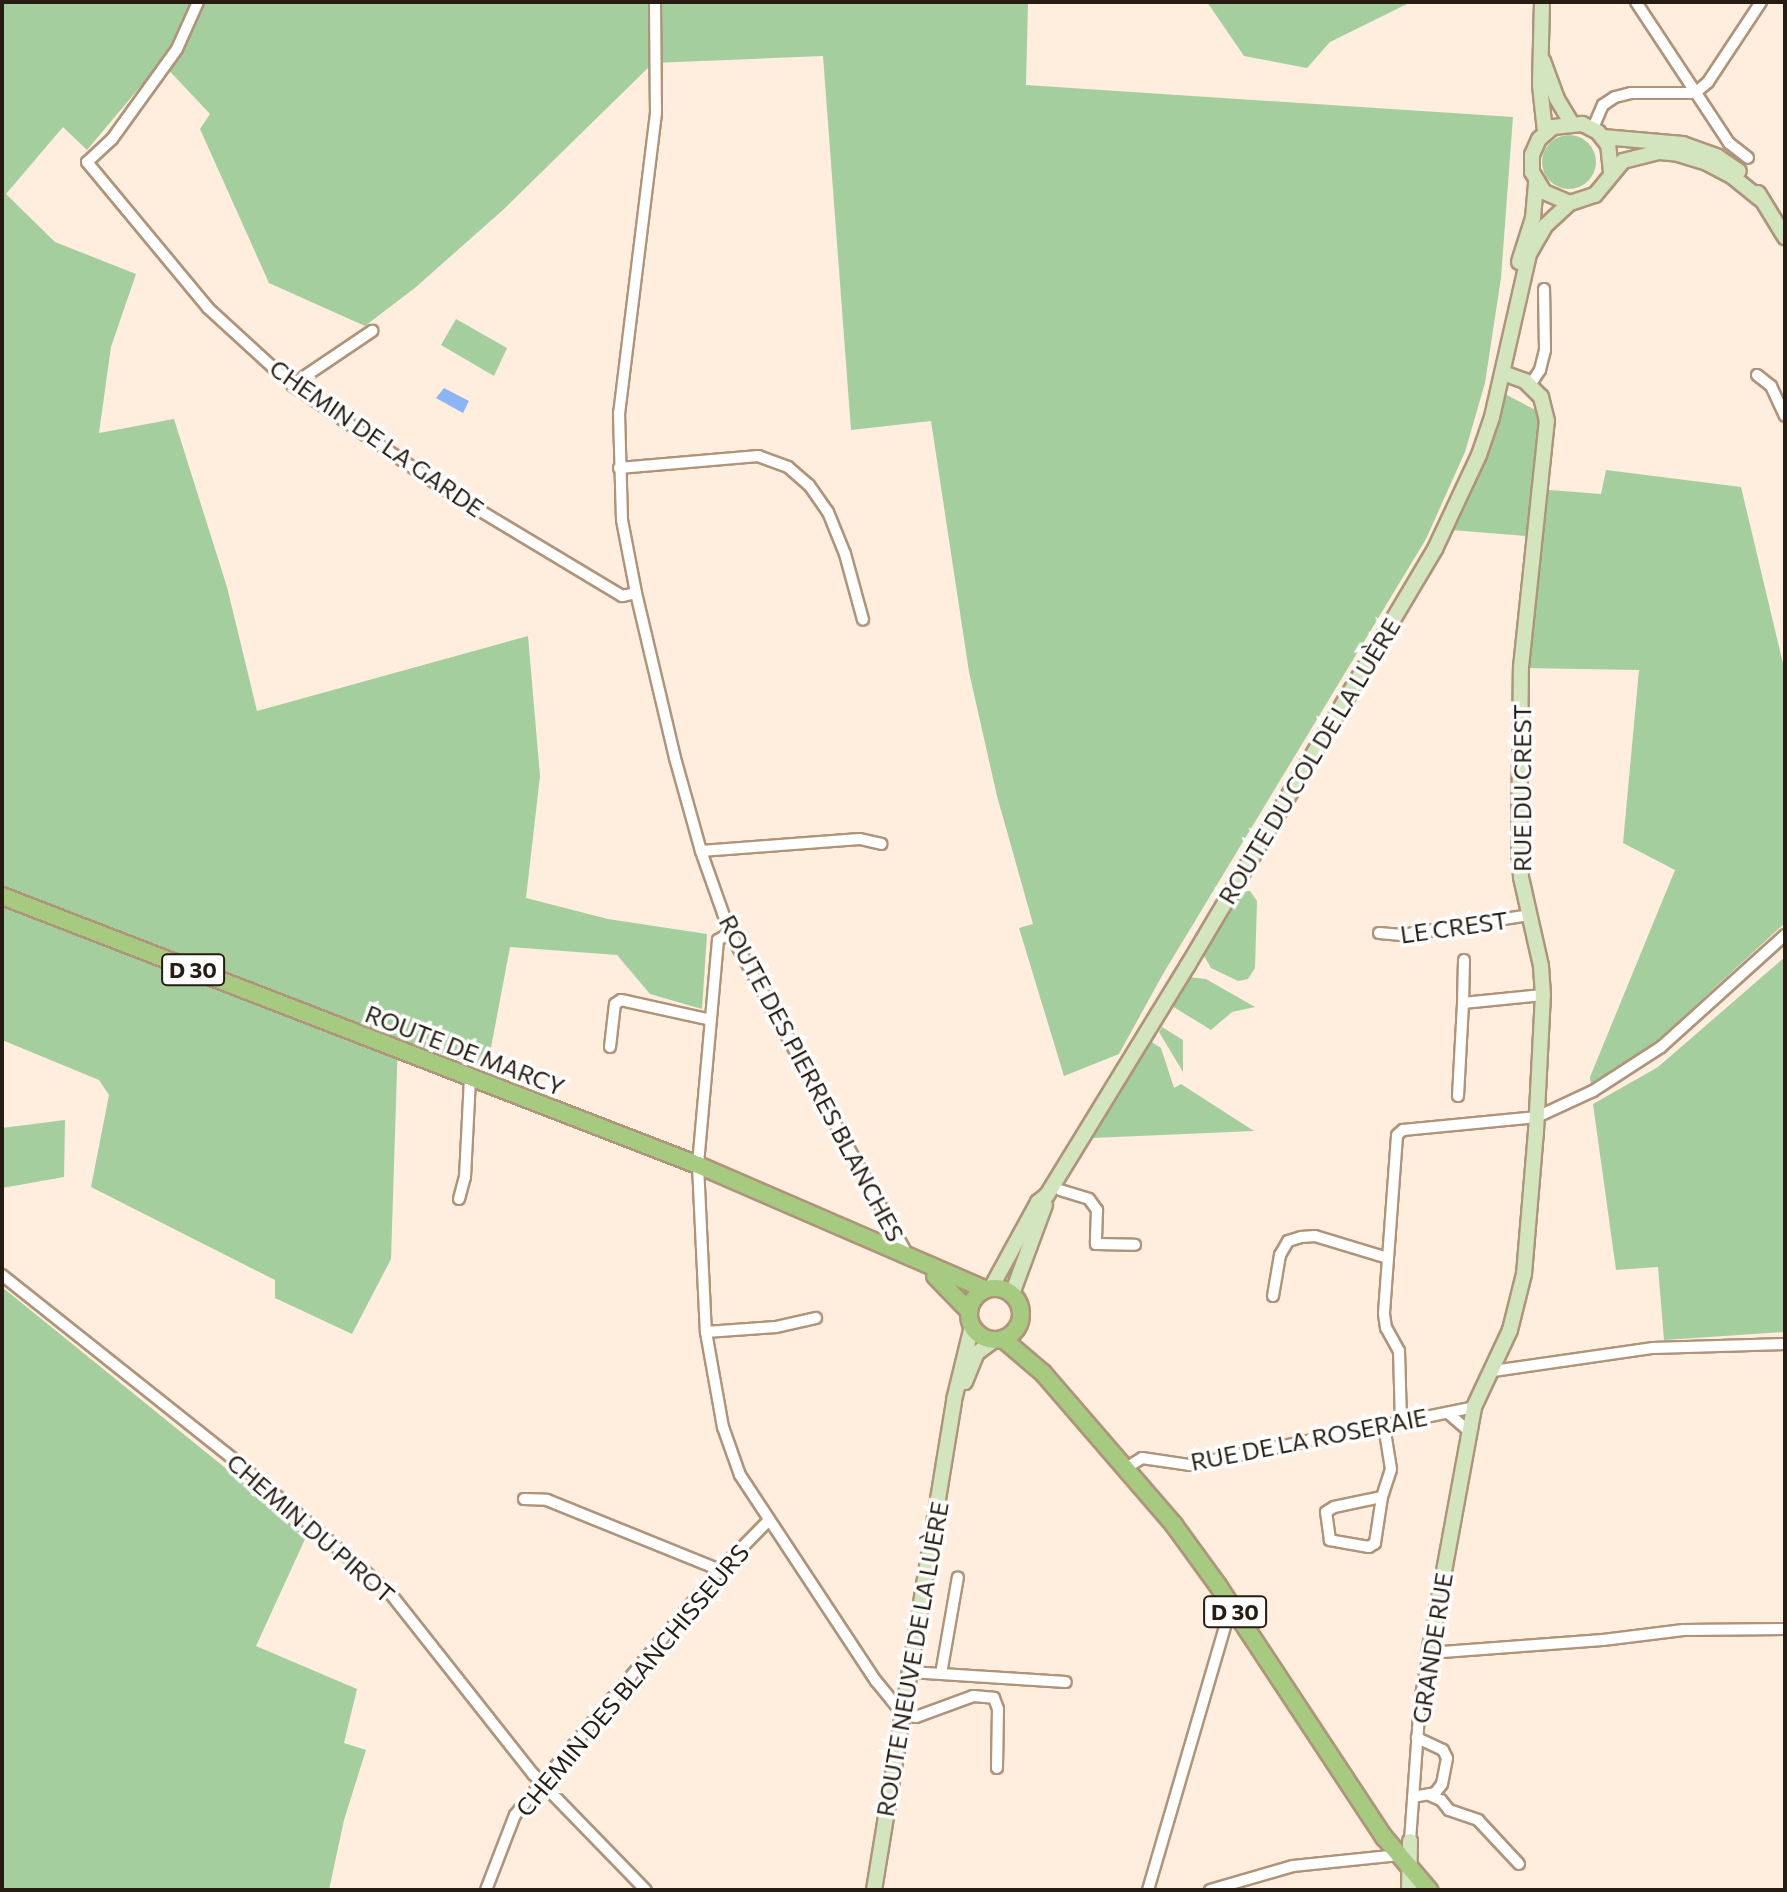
<!DOCTYPE html>
<html>
<head>
<meta charset="utf-8">
<style>
  body { margin:0 }
  #map { position:relative; width:1787px; height:1892px; overflow:hidden; background:#ffeddd; font-family:Commissioner,sans-serif }
  div>[style] { position:absolute }
  [style*='--x'] { left:calc(var(--x)*1px); top:calc(var(--y)*1px); width:calc(var(--w)*1px); rotate:calc(var(--a)*1deg) }
  .green>* { inset:0; background:#a5ce9e }
  .round { border-radius:50% }
  .water>* { inset:0; background:#8cb5f5 }
  .roads { filter:drop-shadow(2px 0 #af947a) drop-shadow(-2px 0 #af947a) drop-shadow(0 2px #af947a) drop-shadow(0 -2px #af947a) }
  .street>* { height:10px; margin:-5px; padding:0 5px; transform-origin:5px; border-radius:5px; background:#fff }
  .secondary>* { height:14px; margin:-7px; padding:0 7px; transform-origin:7px; border-radius:7px; background:#d2e5bf }
  .primary>* { height:16px; margin:-8px; padding:0 8px; transform-origin:8px; border-radius:8px; background:#a6ca7f }
  .primary>.ring { margin:-8px; padding:0; box-sizing:content-box; background:none; border:16px solid #a6ca7f; border-radius:50% }
  span { translate:-50% -50%; white-space:nowrap; text-align:center; line-height:1.15; -webkit-text-stroke:7px #fefefe; paint-order:stroke }
  .shield-label span { padding:2px 6px; background:#fefefe; border:2px solid; border-radius:6px; -webkit-text-stroke-width:0 }
  .shield-label { font-size:22px; color:#261c12; font-weight:700 }
  .street-label { font-size:24px; color:#261c12 }
  .frame { position:absolute; inset:0; border:4px solid #261c12; pointer-events:none }
</style>
</head>
<body>
<div id="map">
  <div class="green">
    <i style="clip-path:polygon(2px 2px,1028px 2px,1026px 85px,1513px 117px,1501px 278px,1485px 383px,1465px 452px,1426px 539px,1163px 974px,1119px 1054px,1064px 1076px,1019px 928px,1033px 924px,997px 796px,969px 672px,931px 421px,851px 430px,823px 56px,653px 63px,504px 209px,416px 287px,365px 326px,269px 283px,200px 129px,210px 114px,161px 62px,87px 150px,63px 127px,6px 194px,55px 242px,136px 274px,111px 347px,99px 433px,174px 419px,227px 587px,257px 711px,528px 636px,540px 776px,526px 898px,608px 919px,707px 934px,702px 1009px,650px 994px,617px 955px,510px 947px,487px 1069px,398px 1040px,391px 1259px,352px 1334px,275px 1298px,275px 1280px,91px 1187px,109px 1095px,99px 1080px,2px 1040px)"></i>
    <i style="clip-path:polygon(1207px 2px,1411px 2px,1330px 42px,1307px 68px,1244px 56px)"></i>
    <i class="round" style="left:1542px;top:135px;width:54px;height:54px"></i>
    <i style="clip-path:polygon(456px 319px,507px 348px,494px 376px,441px 345px)"></i>
    <i style="clip-path:polygon(1505px 394px,1539px 412px,1537px 489px,1601px 494px,1606px 470px,1741px 487px,1785px 672px,1785px 923px,1657px 1041px,1591px 1086px,1590px 1077px,1675px 870px,1623px 843px,1639px 670px,1524px 668px,1538px 537px,1451px 530px,1488px 446px)"></i>
    <i style="clip-path:polygon(1250px 891px,1257px 901px,1255px 968px,1248px 979px,1238px 981px,1211px 968px,1203px 954px,1241px 892px)"></i>
    <i style="clip-path:polygon(1785px 957px,1785px 1332px,1664px 1340px,1658px 1267px,1616px 1270px,1593px 1104px,1658px 1067px)"></i>
    <i style="clip-path:polygon(1188px 977px,1206px 979px,1255px 1007px,1232px 1012px,1211px 1030px,1172px 1006px)"></i>
    <i style="clip-path:polygon(1162px 1027px,1183px 1040px,1183px 1072px,1159px 1032px)"></i>
    <i style="clip-path:polygon(1150px 1041px,1161px 1048px,1174px 1088px,1181px 1084px,1254px 1131px,1092px 1138px)"></i>
    <i style="clip-path:polygon(65px 1120px,64px 1177px,2px 1188px,2px 1128px)"></i>
    <i style="clip-path:polygon(2px 1287px,239px 1479px,306px 1537px,256px 1646px,357px 1689px,344px 1743px,366px 1750px,344px 1820px,329px 1890px,2px 1890px)"></i>
  </div>
  <div class="water">
    <i style="clip-path:polygon(444px 388px,469px 401px,463px 413px,436px 398px)"></i>
  </div>
  <div class="roads">
    <div class="street">
      <i style="--x:198;--y:2;--w:51;--a:114.1"></i>
      <i style="--x:177;--y:49;--w:111;--a:125.8"></i>
      <i style="--x:112;--y:139;--w:34;--a:137"></i>
      <i style="--x:87;--y:162;--w:190;--a:50.3"></i>
      <i style="--x:208;--y:308;--w:114;--a:42.5"></i>
      <i style="--x:292;--y:385;--w:184;--a:34.4"></i>
      <i style="--x:444;--y:489;--w:208;--a:31"></i>
      <i style="--x:622;--y:596;--w:14;--a:-12"></i>
      <i style="--x:655;--y:2;--w:111;--a:89.5"></i>
      <i style="--x:656;--y:113;--w:302;--a:97"></i>
      <i style="--x:619;--y:413;--w:107;--a:88.4"></i>
      <i style="--x:622;--y:520;--w:74;--a:79.1"></i>
      <i style="--x:636;--y:593;--w:170;--a:76.7"></i>
      <i style="--x:675;--y:758;--w:97;--a:74.4"></i>
      <i style="--x:701;--y:851;--w:87;--a:70.5"></i>
      <i style="--x:730;--y:933;--w:367;--a:61.1"></i>
      <i style="--x:1636;--y:2;--w:169;--a:56.6"></i>
      <i style="--x:1729;--y:143;--w:24;--a:38"></i>
      <i style="--x:1593;--y:128;--w:25;--a:-67"></i>
      <i style="--x:1603;--y:105;--w:14;--a:-34"></i>
      <i style="--x:1615;--y:97;--w:16;--a:-14"></i>
      <i style="--x:1631;--y:93;--w:64;--a:0"></i>
      <i style="--x:1695;--y:93;--w:17;--a:-40"></i>
      <i style="--x:1708;--y:82;--w:96;--a:-56.5"></i>
      <i style="--x:1757;--y:375;--w:18;--a:38"></i>
      <i style="--x:1771;--y:386;--w:33;--a:65"></i>
      <i style="--x:292;--y:385;--w:97;--a:-34"></i>
      <i style="--x:1530;--y:385;--w:18;--a:-56"></i>
      <i style="--x:1540;--y:370;--w:21;--a:-76"></i>
      <i style="--x:1545;--y:350;--w:61;--a:-90.9"></i>
      <i style="--x:619;--y:468;--w:140;--a:-4.9"></i>
      <i style="--x:758;--y:456;--w:32;--a:20"></i>
      <i style="--x:788;--y:467;--w:28;--a:41"></i>
      <i style="--x:809;--y:485;--w:33;--a:55"></i>
      <i style="--x:828;--y:512;--w:45;--a:68"></i>
      <i style="--x:845;--y:554;--w:68;--a:74.7"></i>
      <i style="--x:701;--y:851;--w:159;--a:-4.3"></i>
      <i style="--x:860;--y:839;--w:22;--a:13"></i>
      <i style="--x:730;--y:933;--w:14;--a:150"></i>
      <i style="--x:718;--y:940;--w:226;--a:95.1"></i>
      <i style="--x:698;--y:1165;--w:167;--a:87.3"></i>
      <i style="--x:706;--y:1332;--w:97;--a:79.9"></i>
      <i style="--x:723;--y:1427;--w:51;--a:70.5"></i>
      <i style="--x:740;--y:1475;--w:247;--a:56.6"></i>
      <i style="--x:876;--y:1681;--w:43;--a:50.7"></i>
      <i style="--x:903;--y:1714;--w:13;--a:13"></i>
      <i style="--x:916;--y:1717;--w:61;--a:-20.2"></i>
      <i style="--x:973;--y:1696;--w:21;--a:5"></i>
      <i style="--x:994;--y:1698;--w:12;--a:70"></i>
      <i style="--x:998;--y:1709;--w:59;--a:91"></i>
      <i style="--x:1379;--y:933;--w:23;--a:5"></i>
      <i style="--x:1402;--y:935;--w:130;--a:-8.9"></i>
      <i style="--x:1464;--y:960;--w:43;--a:91.3"></i>
      <i style="--x:1463;--y:1003;--w:80;--a:-5.7"></i>
      <i style="--x:610;--y:1047;--w:43;--a:-83.4"></i>
      <i style="--x:615;--y:1004;--w:7;--a:-34"></i>
      <i style="--x:621;--y:1000;--w:92;--a:12.5"></i>
      <i style="--x:1458;--y:1096;--w:93;--a:-86.9"></i>
      <i style="--x:1060;--y:1190;--w:30;--a:17"></i>
      <i style="--x:1089;--y:1199;--w:14;--a:54"></i>
      <i style="--x:1097;--y:1210;--w:34;--a:92"></i>
      <i style="--x:1096;--y:1244;--w:39;--a:1"></i>
      <i style="--x:459;--y:1199;--w:23;--a:-75"></i>
      <i style="--x:465;--y:1177;--w:99;--a:-87.1"></i>
      <i style="--x:2;--y:1275;--w:299;--a:38.5"></i>
      <i style="--x:236;--y:1461;--w:203;--a:40.6"></i>
      <i style="--x:390;--y:1593;--w:231;--a:51.7"></i>
      <i style="--x:533;--y:1774;--w:162;--a:45.8"></i>
      <i style="--x:1273;--y:1296;--w:42;--a:-80.3"></i>
      <i style="--x:1280;--y:1255;--w:16;--a:-60"></i>
      <i style="--x:1288;--y:1241;--w:14;--a:-17"></i>
      <i style="--x:1301;--y:1237;--w:14;--a:-4"></i>
      <i style="--x:1315;--y:1236;--w:76;--a:16.8"></i>
      <i style="--x:706;--y:1332;--w:70;--a:-4.1"></i>
      <i style="--x:776;--y:1327;--w:41;--a:-12.7"></i>
      <i style="--x:1493;--y:1371;--w:162;--a:-8.2"></i>
      <i style="--x:1653;--y:1348;--w:132;--a:-1.7"></i>
      <i style="--x:1448;--y:1413;--w:29;--a:41"></i>
      <i style="--x:1401;--y:1422;--w:71;--a:-91.6"></i>
      <i style="--x:1399;--y:1351;--w:26;--a:-119"></i>
      <i style="--x:1386;--y:1328;--w:15;--a:-98"></i>
      <i style="--x:1384;--y:1313;--w:178;--a:-85.8"></i>
      <i style="--x:1397;--y:1135;--w:8;--a:-40"></i>
      <i style="--x:1403;--y:1130;--w:135;--a:-5.5"></i>
      <i style="--x:1537;--y:1117;--w:62;--a:-24.9"></i>
      <i style="--x:1593;--y:1091;--w:81;--a:-32.9"></i>
      <i style="--x:1661;--y:1047;--w:167;--a:-42.1"></i>
      <i style="--x:1126;--y:1468;--w:19;--a:-32"></i>
      <i style="--x:1142;--y:1458;--w:49;--a:8.3"></i>
      <i style="--x:1190;--y:1465;--w:290;--a:-11.5"></i>
      <i style="--x:1382;--y:1497;--w:47;--a:98.7"></i>
      <i style="--x:1375;--y:1543;--w:7;--a:146"></i>
      <i style="--x:1369;--y:1547;--w:40;--a:-170"></i>
      <i style="--x:1330;--y:1540;--w:28;--a:-98"></i>
      <i style="--x:1326;--y:1512;--w:9;--a:-32"></i>
      <i style="--x:1334;--y:1507;--w:49;--a:-11.8"></i>
      <i style="--x:1382;--y:1497;--w:29;--a:-72"></i>
      <i style="--x:1391;--y:1469;--w:44;--a:-99.2"></i>
      <i style="--x:524;--y:1499;--w:23;--a:2"></i>
      <i style="--x:547;--y:1500;--w:187;--a:22"></i>
      <i style="--x:910;--y:1672;--w:156;--a:3.7"></i>
      <i style="--x:941;--y:1674;--w:98;--a:-80.1"></i>
      <i style="--x:1429;--y:1795;--w:13;--a:23"></i>
      <i style="--x:1441;--y:1800;--w:13;--a:51"></i>
      <i style="--x:1449;--y:1810;--w:31;--a:19"></i>
      <i style="--x:1478;--y:1820;--w:60;--a:47"></i>
      <i style="--x:1413;--y:1797;--w:22;--a:-10"></i>
      <i style="--x:1435;--y:1793;--w:11;--a:-52"></i>
      <i style="--x:1442;--y:1784;--w:26;--a:-79"></i>
      <i style="--x:1447;--y:1758;--w:9;--a:-117"></i>
      <i style="--x:1443;--y:1750;--w:29;--a:-155"></i>
      <i style="--x:1410;--y:1841;--w:140;--a:-85.9"></i>
      <i style="--x:1420;--y:1701;--w:49;--a:-79.4"></i>
      <i style="--x:1429;--y:1653;--w:174;--a:-4.3"></i>
      <i style="--x:1603;--y:1640;--w:81;--a:-7.1"></i>
      <i style="--x:1683;--y:1630;--w:102;--a:-0.6"></i>
      <i style="--x:486;--y:1890;--w:80;--a:-68.9"></i>
      <i style="--x:515;--y:1815;--w:319;--a:-50.1"></i>
      <i style="--x:720;--y:1570;--w:70;--a:-45.6"></i>
      <i style="--x:1148;--y:1890;--w:296;--a:-73.7"></i>
      <i style="--x:1210;--y:1890;--w:86;--a:-16.1"></i>
      <i style="--x:1293;--y:1866;--w:107;--a:-5.9"></i>
    </div>
    <div class="secondary">
      <i style="--x:1542;--y:2;--w:83;--a:91.4"></i>
      <i style="--x:1540;--y:85;--w:47;--a:83.9"></i>
      <i style="--x:1543;--y:61;--w:40;--a:69.8"></i>
      <i style="--x:1557;--y:99;--w:27;--a:59"></i>
      <i style="--x:1603;--y:137;--w:80;--a:5"></i>
      <i style="--x:1683;--y:144;--w:37;--a:20"></i>
      <i style="--x:1718;--y:157;--w:25;--a:34"></i>
      <i style="--x:1611;--y:172;--w:27;--a:-96"></i>
      <i style="--x:1608;--y:145;--w:16;--a:-128"></i>
      <i style="--x:1598;--y:132;--w:18;--a:-153"></i>
      <i style="--x:1582;--y:124;--w:29;--a:174"></i>
      <i style="--x:1553;--y:127;--w:18;--a:139"></i>
      <i style="--x:1539;--y:139;--w:17;--a:114"></i>
      <i style="--x:1532;--y:155;--w:17;--a:90"></i>
      <i style="--x:1532;--y:172;--w:23;--a:59"></i>
      <i style="--x:1544;--y:192;--w:28;--a:23"></i>
      <i style="--x:1570;--y:203;--w:26;--a:-18"></i>
      <i style="--x:1595;--y:195;--w:44;--a:-50.5"></i>
      <i style="--x:1623;--y:161;--w:38;--a:-14"></i>
      <i style="--x:1660;--y:152;--w:18;--a:6"></i>
      <i style="--x:1678;--y:154;--w:30;--a:17"></i>
      <i style="--x:1707;--y:163;--w:30;--a:28"></i>
      <i style="--x:1733;--y:177;--w:35;--a:39"></i>
      <i style="--x:1758;--y:193;--w:52;--a:58.5"></i>
      <i style="--x:1519;--y:262;--w:46;--a:-72.3"></i>
      <i style="--x:1533;--y:218;--w:37;--a:-85"></i>
      <i style="--x:991;--y:1288;--w:98;--a:-61.3"></i>
      <i style="--x:1038;--y:1202;--w:11;--a:-38"></i>
      <i style="--x:1047;--y:1195;--w:270;--a:-58.5"></i>
      <i style="--x:1188;--y:965;--w:484;--a:-59.3"></i>
      <i style="--x:1435;--y:549;--w:104;--a:-64.9"></i>
      <i style="--x:1479;--y:455;--w:40;--a:-71.1"></i>
      <i style="--x:1492;--y:417;--w:167;--a:-77.2"></i>
      <i style="--x:1529;--y:254;--w:32;--a:-60"></i>
      <i style="--x:1545;--y:226;--w:34;--a:-43"></i>
      <i style="--x:1012;--y:1294;--w:95;--a:-69.7"></i>
      <i style="--x:965;--y:1382;--w:31;--a:-68"></i>
      <i style="--x:977;--y:1353;--w:21;--a:-37"></i>
      <i style="--x:1429;--y:1653;--w:250;--a:-79.6"></i>
      <i style="--x:1474;--y:1407;--w:85;--a:-64.9"></i>
      <i style="--x:1510;--y:1330;--w:58;--a:-76"></i>
      <i style="--x:1524;--y:1274;--w:143;--a:-85.2"></i>
      <i style="--x:1536;--y:1132;--w:137;--a:-87.1"></i>
      <i style="--x:1543;--y:995;--w:29;--a:-94"></i>
      <i style="--x:1541;--y:966;--w:91;--a:-102.7"></i>
      <i style="--x:1521;--y:877;--w:26;--a:-94"></i>
      <i style="--x:1519;--y:851;--w:184;--a:-89.4"></i>
      <i style="--x:1521;--y:667;--w:247;--a:-84"></i>
      <i style="--x:1547;--y:421;--w:25;--a:-104"></i>
      <i style="--x:1541;--y:397;--w:23;--a:-135"></i>
      <i style="--x:1525;--y:381;--w:23;--a:-160"></i>
      <i style="--x:874;--y:1890;--w:496;--a:-80.7"></i>
      <i style="--x:954;--y:1400;--w:76;--a:-76.3"></i>
      <i style="--x:1409;--y:1890;--w:49;--a:-88.8"></i>
    </div>
    <div class="primary">
      <i style="--x:2;--y:896;--w:746;--a:21.13"></i>
      <i style="--x:698;--y:1165;--w:313;--a:23.4"></i>
      <i style="--x:935;--y:1276;--w:49;--a:45.8"></i>
      <i class="ring" style="left:969px;top:1288px;width:36px;height:36px"></i>
      <i style="--x:1003;--y:1339;--w:52;--a:40.4"></i>
      <i style="--x:1043;--y:1373;--w:201;--a:49.2"></i>
      <i style="--x:1174;--y:1525;--w:77;--a:54"></i>
      <i style="--x:1219;--y:1587;--w:300;--a:56.6"></i>
      <i style="--x:1384;--y:1837;--w:70;--a:49.7"></i>
    </div>
  </div>
  <div class="shield-label">
    <span style="left:193px;top:970px">D 30</span>
    <span style="left:1235px;top:1612px">D 30</span>
  </div>
  <div class="street-label">
    <span style="left:377px;top:438px;rotate:35deg">CHEMIN DE LA GARDE</span>
    <span style="left:1309px;top:761px;rotate:-59deg">ROUTE DU COL DE LA LUÈRE</span>
    <span style="left:1522px;top:788px;rotate:-90deg">RUE DU CREST</span>
    <span style="left:1454px;top:927px;rotate:-8deg">LE CREST</span>
    <span style="left:465px;top:1050px;rotate:21deg">ROUTE DE MARCY</span>
    <span style="left:812px;top:1078px;rotate:62deg">ROUTE DES PIERRES BLANCHES</span>
    <span style="left:1309px;top:1439px;rotate:-11deg">RUE DE LA ROSERAIE</span>
    <span style="left:311px;top:1528px;rotate:41deg">CHEMIN DU PIROT</span>
    <span style="left:1432px;top:1648px;rotate:-81deg">GRANDE RUE</span>
    <span style="left:912px;top:1659px;rotate:-80deg">ROUTE NEUVE DE LA LUÈRE</span>
    <span style="left:632px;top:1680px;rotate:-50deg">CHEMIN DES BLANCHISSEURS</span>
  </div>
  <div class="frame"></div>
</div>
</body>
</html>
